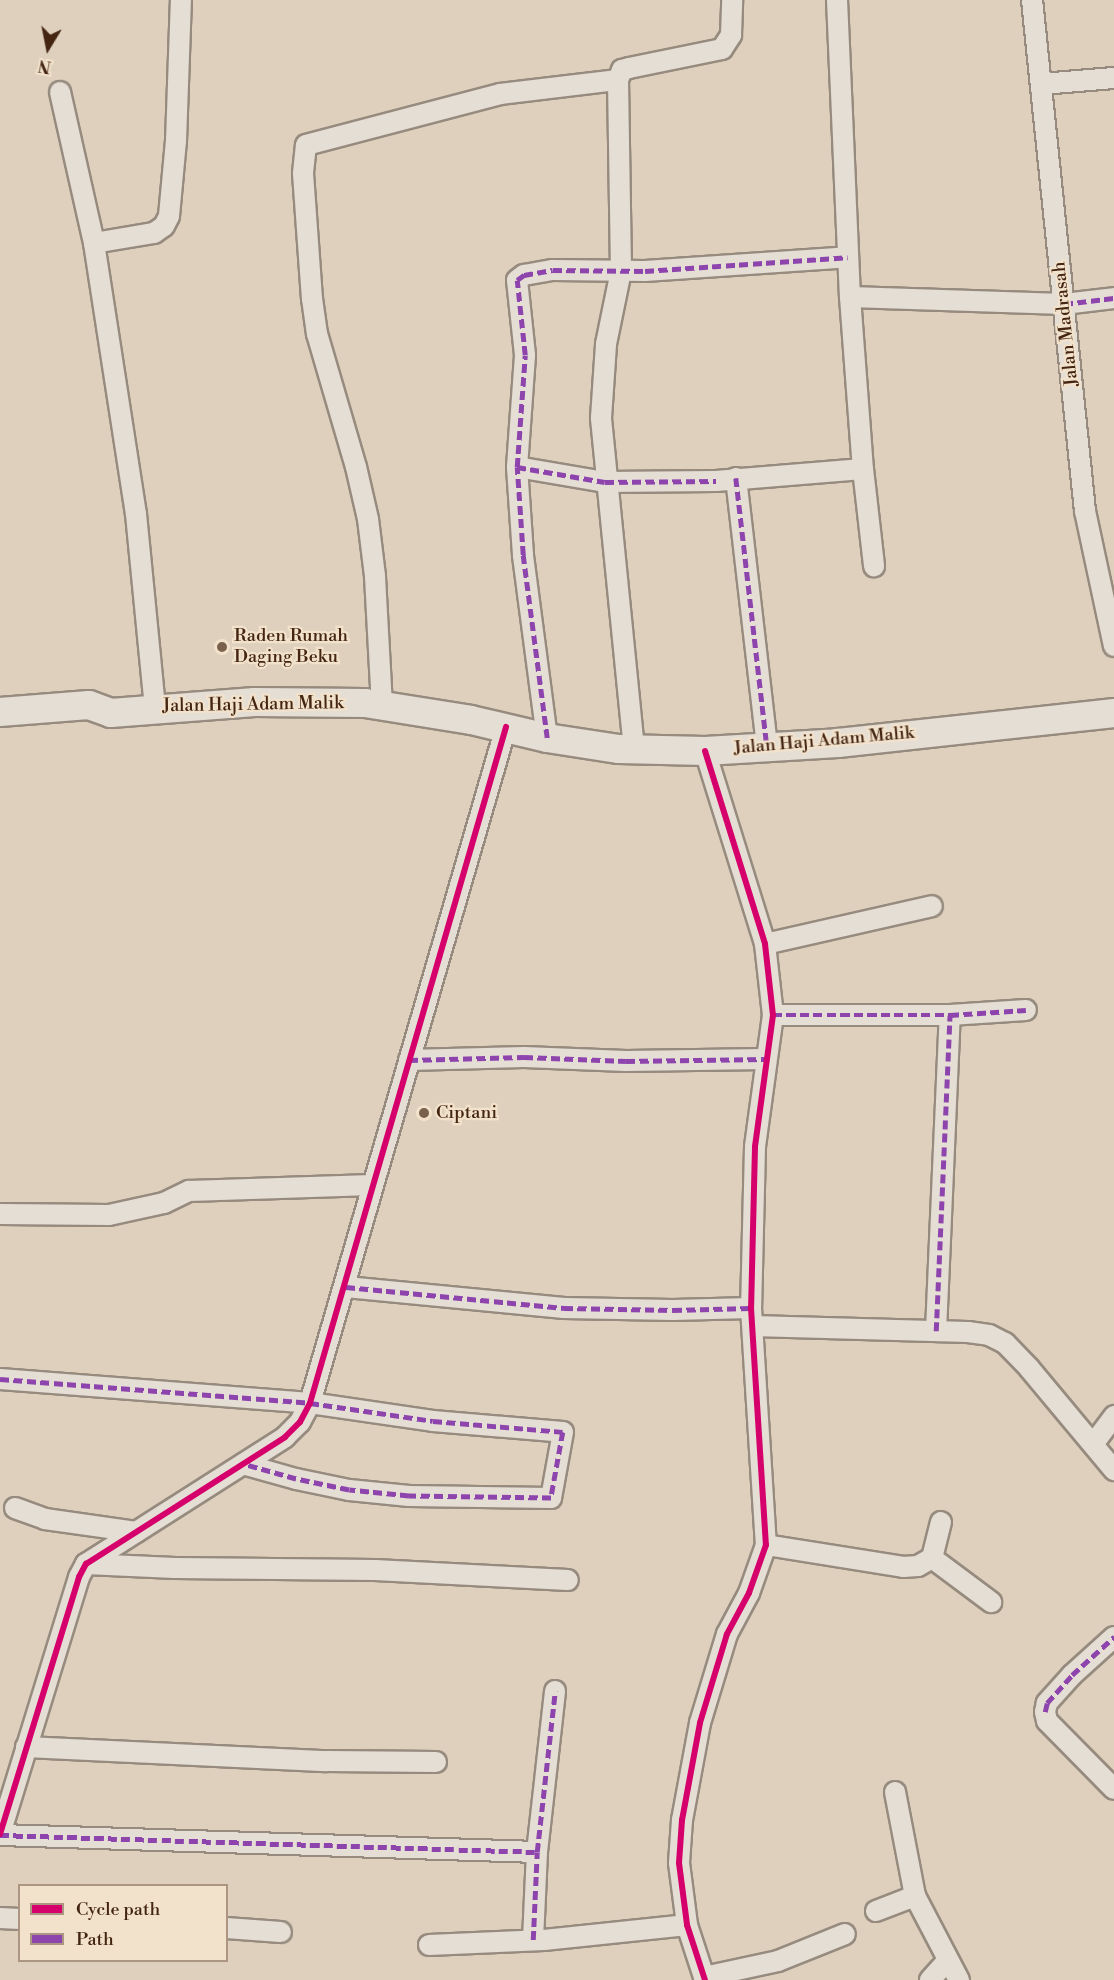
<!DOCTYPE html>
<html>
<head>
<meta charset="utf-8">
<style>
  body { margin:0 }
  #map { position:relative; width:1114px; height:1980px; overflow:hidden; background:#ded0bd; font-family:"Libre Bodoni",serif }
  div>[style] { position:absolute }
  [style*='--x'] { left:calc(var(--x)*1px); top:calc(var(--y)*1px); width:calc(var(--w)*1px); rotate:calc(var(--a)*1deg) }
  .roads { filter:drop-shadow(2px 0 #968b7e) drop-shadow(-2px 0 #968b7e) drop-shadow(0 2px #968b7e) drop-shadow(0 -2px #968b7e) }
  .minor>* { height:20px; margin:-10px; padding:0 10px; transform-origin:10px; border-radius:10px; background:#e5ded4 }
  .secondary>* { height:28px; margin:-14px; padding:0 14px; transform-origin:14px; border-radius:14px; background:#e5ded4 }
  .quiet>* { height:4.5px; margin-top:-2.25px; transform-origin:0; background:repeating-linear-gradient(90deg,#8e44ad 0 9px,transparent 0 13.5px) }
  .cycleway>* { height:6px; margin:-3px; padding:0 3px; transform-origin:3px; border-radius:3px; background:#d6006c }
  .dots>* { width:16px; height:16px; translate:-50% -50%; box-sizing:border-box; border:3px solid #f2e2cc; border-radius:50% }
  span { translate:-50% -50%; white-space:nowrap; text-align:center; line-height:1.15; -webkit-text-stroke:4.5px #f2e2cc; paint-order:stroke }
  .street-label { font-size:18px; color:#432511 }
  .poi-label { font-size:18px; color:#432511 }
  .left { translate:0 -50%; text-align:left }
  .legend { position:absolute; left:18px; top:1884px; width:210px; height:78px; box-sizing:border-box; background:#f2e2cc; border:2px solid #ac9681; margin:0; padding:8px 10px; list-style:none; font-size:18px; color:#432511 }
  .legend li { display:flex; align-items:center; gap:12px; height:30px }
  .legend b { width:30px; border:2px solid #ac9681 }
  .north { position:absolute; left:18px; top:18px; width:60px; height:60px; -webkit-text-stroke:4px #f2e2cc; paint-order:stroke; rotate:190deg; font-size:16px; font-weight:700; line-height:24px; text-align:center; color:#432511 }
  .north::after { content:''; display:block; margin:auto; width:21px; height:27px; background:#432511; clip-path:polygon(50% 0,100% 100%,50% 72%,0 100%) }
</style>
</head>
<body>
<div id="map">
  <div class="roads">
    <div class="minor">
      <i style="--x:837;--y:0;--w:297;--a:87.5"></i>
      <i style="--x:850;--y:297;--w:214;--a:1.9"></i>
      <i style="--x:1064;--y:304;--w:50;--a:-6.8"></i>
      <i style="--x:1032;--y:0;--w:514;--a:84.08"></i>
      <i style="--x:1085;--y:511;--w:138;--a:77.9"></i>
      <i style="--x:1041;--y:84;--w:73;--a:-4.7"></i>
      <i style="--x:60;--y:92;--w:155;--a:77.3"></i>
      <i style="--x:94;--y:243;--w:274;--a:81.2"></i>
      <i style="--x:136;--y:514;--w:195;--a:84.4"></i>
      <i style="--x:94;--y:243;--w:61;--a:-9.5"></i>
      <i style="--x:154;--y:233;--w:12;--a:-35"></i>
      <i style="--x:164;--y:226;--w:11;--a:-63"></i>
      <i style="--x:169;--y:216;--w:75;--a:-84.7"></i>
      <i style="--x:176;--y:141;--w:141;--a:-88"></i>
      <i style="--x:850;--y:297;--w:172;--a:85.7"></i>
      <i style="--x:863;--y:469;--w:98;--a:83.5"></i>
      <i style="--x:517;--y:467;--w:89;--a:9.7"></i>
      <i style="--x:605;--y:482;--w:111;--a:-0.5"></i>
      <i style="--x:716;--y:481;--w:147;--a:-4.7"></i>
      <i style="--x:736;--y:478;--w:271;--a:83.4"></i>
      <i style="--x:382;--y:706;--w:130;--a:-93.1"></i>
      <i style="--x:375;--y:576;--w:57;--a:-97"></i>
      <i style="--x:368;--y:519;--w:53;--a:-103"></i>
      <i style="--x:356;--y:467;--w:139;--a:-106.3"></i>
      <i style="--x:317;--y:334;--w:35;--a:-98"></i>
      <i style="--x:312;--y:299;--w:126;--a:-94.1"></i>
      <i style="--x:303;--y:173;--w:28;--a:-84"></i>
      <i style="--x:306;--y:145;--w:201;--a:-14.7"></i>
      <i style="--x:500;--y:94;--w:119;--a:-6.8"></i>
      <i style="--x:547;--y:738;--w:185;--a:-97.5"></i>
      <i style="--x:523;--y:555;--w:88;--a:-93.9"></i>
      <i style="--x:517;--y:467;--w:112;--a:-85.9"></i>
      <i style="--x:525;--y:355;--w:75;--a:-96.1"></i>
      <i style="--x:517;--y:280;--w:9;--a:-36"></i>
      <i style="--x:524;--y:275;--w:29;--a:-10"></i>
      <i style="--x:553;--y:270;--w:92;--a:0.6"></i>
      <i style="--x:645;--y:271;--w:203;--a:-3.9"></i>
      <i style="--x:634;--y:749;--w:333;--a:-95.7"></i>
      <i style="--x:601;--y:418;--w:74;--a:-86.1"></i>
      <i style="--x:606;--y:344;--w:75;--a:-78.4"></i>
      <i style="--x:621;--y:271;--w:191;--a:-90.9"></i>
      <i style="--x:618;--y:80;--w:11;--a:-68"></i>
      <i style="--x:622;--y:70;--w:7;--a:-16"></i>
      <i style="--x:629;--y:68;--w:95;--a:-11.5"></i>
      <i style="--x:722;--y:49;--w:17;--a:-57"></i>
      <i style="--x:731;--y:35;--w:35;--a:-88"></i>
      <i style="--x:705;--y:751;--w:202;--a:72.7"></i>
      <i style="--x:765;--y:944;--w:71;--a:83.6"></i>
      <i style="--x:773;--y:1015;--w:133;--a:97.8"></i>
      <i style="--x:755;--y:1147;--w:161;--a:91.4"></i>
      <i style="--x:751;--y:1308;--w:237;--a:86.4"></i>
      <i style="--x:766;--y:1545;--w:51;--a:109.5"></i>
      <i style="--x:749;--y:1593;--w:47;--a:118.2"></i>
      <i style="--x:727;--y:1634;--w:93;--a:106.9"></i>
      <i style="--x:700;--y:1723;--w:99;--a:100.5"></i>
      <i style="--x:682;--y:1820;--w:43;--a:94"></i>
      <i style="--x:679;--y:1863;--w:63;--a:82.6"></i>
      <i style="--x:687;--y:1925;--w:58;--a:71.9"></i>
      <i style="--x:765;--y:944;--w:171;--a:-12.8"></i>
      <i style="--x:773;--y:1015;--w:177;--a:0"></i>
      <i style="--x:950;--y:1015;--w:76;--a:-3.8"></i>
      <i style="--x:409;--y:1060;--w:115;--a:-1.5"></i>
      <i style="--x:524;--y:1057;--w:102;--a:2.2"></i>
      <i style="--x:626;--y:1061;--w:140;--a:-0.8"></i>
      <i style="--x:0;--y:1214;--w:109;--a:0.5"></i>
      <i style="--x:109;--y:1215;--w:56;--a:-12.3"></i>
      <i style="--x:164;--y:1203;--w:28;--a:-26"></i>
      <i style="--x:189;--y:1191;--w:183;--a:-1.9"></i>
      <i style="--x:346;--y:1287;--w:219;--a:5.5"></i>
      <i style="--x:564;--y:1308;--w:109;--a:1.1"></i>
      <i style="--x:673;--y:1310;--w:78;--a:-1.5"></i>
      <i style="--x:753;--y:1326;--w:215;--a:1.6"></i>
      <i style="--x:968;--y:1332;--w:21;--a:8"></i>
      <i style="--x:989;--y:1335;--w:18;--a:27"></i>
      <i style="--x:1005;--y:1343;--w:35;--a:46"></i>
      <i style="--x:1029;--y:1368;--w:133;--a:50.2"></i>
      <i style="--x:936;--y:1331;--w:316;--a:-87.5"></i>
      <i style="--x:0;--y:1379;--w:311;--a:4.4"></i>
      <i style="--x:310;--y:1403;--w:124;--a:8.3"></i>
      <i style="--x:433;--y:1421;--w:130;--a:4.8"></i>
      <i style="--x:563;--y:1432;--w:67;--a:100.3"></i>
      <i style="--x:551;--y:1498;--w:142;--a:-179.2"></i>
      <i style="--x:409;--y:1496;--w:60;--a:-174.3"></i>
      <i style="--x:349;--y:1490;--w:54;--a:-168.3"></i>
      <i style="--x:296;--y:1479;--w:55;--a:-164.2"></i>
      <i style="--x:1094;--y:1443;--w:34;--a:-53"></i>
      <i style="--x:15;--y:1508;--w:32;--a:20"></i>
      <i style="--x:45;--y:1519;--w:92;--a:8.1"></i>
      <i style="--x:766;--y:1545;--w:139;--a:9.1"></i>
      <i style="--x:903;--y:1567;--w:15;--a:-4"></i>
      <i style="--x:918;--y:1566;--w:16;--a:-30"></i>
      <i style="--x:932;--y:1558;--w:37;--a:-76"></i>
      <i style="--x:932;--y:1558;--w:74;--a:36.7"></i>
      <i style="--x:86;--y:1564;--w:89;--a:2.6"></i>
      <i style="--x:175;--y:1568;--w:200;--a:0.6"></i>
      <i style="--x:375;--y:1570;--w:193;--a:3"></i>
      <i style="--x:1114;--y:1637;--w:57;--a:137.9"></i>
      <i style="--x:1072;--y:1675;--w:38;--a:132"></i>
      <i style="--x:1047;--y:1703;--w:9;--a:103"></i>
      <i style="--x:1045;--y:1712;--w:9;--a:77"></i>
      <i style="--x:1047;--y:1721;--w:95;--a:45.4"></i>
      <i style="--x:26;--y:1747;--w:301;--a:2.7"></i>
      <i style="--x:327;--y:1761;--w:109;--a:0.5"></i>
      <i style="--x:895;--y:1792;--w:106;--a:79.1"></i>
      <i style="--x:915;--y:1896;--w:95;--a:62.4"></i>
      <i style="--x:0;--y:1834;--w:269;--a:-72.9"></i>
      <i style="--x:79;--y:1577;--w:15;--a:-62"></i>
      <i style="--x:86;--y:1564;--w:236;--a:-32.5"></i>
      <i style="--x:285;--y:1437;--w:21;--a:-45"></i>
      <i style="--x:300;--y:1422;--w:21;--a:-62"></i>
      <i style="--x:310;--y:1403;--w:704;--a:-73.83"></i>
      <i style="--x:0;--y:1835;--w:537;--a:1.81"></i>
      <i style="--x:876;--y:1911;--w:42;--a:-21"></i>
      <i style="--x:0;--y:1918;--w:20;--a:3"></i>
      <i style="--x:226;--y:1928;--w:55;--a:4.2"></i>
      <i style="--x:533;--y:1940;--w:88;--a:-87.4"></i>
      <i style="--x:537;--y:1852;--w:162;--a:-83.6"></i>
      <i style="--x:429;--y:1945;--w:115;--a:-2.5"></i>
      <i style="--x:544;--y:1940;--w:144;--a:-6"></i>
      <i style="--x:704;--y:1977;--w:76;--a:-12.2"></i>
      <i style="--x:778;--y:1961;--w:72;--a:-21.9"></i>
      <i style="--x:930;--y:1980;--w:25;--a:-48"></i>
    </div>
    <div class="secondary">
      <i style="--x:0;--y:712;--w:89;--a:-4.5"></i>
      <i style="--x:89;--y:705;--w:23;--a:20"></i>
      <i style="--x:111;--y:713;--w:144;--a:-4.4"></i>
      <i style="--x:255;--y:702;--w:110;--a:0.5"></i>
      <i style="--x:365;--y:703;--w:107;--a:9.1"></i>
      <i style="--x:471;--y:720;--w:78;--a:13.3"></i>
      <i style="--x:547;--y:738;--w:73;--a:8.7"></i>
      <i style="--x:619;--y:749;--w:86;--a:1.3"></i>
      <i style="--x:705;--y:751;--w:133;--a:-3.4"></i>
      <i style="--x:838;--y:743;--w:278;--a:-6.2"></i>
    </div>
  </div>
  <div class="quiet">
    <i style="--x:1064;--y:304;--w:50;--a:-6.8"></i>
    <i style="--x:517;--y:467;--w:89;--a:9.7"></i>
    <i style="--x:605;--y:482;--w:111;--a:-0.5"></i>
    <i style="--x:736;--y:478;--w:271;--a:83.4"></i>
    <i style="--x:547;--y:738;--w:185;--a:-97.5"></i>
    <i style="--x:523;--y:555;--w:88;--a:-93.9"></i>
    <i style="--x:517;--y:467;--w:112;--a:-85.9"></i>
    <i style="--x:525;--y:355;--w:75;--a:-96.1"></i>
    <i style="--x:517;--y:280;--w:9;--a:-36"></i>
    <i style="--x:524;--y:275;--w:29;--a:-10"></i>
    <i style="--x:553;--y:270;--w:92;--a:0.6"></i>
    <i style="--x:645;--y:271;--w:203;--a:-3.9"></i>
    <i style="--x:773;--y:1015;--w:177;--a:0"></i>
    <i style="--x:950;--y:1015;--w:76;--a:-3.8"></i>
    <i style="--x:409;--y:1060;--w:115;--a:-1.5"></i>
    <i style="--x:524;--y:1057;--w:102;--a:2.2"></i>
    <i style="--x:626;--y:1061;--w:140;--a:-0.8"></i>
    <i style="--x:346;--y:1287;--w:219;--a:5.5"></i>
    <i style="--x:564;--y:1308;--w:109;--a:1.1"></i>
    <i style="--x:673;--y:1310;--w:78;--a:-1.5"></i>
    <i style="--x:936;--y:1331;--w:316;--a:-87.5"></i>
    <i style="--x:0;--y:1379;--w:311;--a:4.4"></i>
    <i style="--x:310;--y:1403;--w:124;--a:8.3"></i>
    <i style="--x:433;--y:1421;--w:130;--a:4.8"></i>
    <i style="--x:563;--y:1432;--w:67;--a:100.3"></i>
    <i style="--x:551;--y:1498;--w:142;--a:-179.2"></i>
    <i style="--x:409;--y:1496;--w:60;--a:-174.3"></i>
    <i style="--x:349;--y:1490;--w:54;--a:-168.3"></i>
    <i style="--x:296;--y:1479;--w:55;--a:-164.2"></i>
    <i style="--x:1045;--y:1712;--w:9;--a:-77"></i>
    <i style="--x:1047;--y:1703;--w:38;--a:-48"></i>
    <i style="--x:1072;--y:1675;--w:57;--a:-42.1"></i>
    <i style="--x:0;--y:1835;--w:537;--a:1.81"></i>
    <i style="--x:533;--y:1940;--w:88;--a:-87.4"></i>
    <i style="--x:537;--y:1852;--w:162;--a:-83.6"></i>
  </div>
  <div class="cycleway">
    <i style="--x:705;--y:751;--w:202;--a:72.7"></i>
    <i style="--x:765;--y:944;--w:71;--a:83.6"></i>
    <i style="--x:773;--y:1015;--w:133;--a:97.8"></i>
    <i style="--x:755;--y:1147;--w:161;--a:91.4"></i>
    <i style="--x:751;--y:1308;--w:237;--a:86.4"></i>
    <i style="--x:766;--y:1545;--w:51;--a:109.5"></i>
    <i style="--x:749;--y:1593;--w:47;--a:118.2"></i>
    <i style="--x:727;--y:1634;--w:93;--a:106.9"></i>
    <i style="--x:700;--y:1723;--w:99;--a:100.5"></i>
    <i style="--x:682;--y:1820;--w:43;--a:94"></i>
    <i style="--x:679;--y:1863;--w:63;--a:82.6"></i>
    <i style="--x:687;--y:1925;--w:58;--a:71.9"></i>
    <i style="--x:0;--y:1834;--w:269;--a:-72.9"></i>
    <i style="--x:79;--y:1577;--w:15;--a:-62"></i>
    <i style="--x:86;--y:1564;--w:236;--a:-32.5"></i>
    <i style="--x:285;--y:1437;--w:21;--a:-45"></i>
    <i style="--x:300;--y:1422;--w:21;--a:-62"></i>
    <i style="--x:310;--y:1403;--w:704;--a:-73.83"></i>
  </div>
  <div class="dots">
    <i style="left:222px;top:647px;background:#79614d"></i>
    <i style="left:424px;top:1113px;background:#79614d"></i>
  </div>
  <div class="street-label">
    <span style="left:1066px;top:324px;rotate:-96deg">Jalan Madrasah</span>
    <span style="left:253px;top:705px;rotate:-1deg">Jalan Haji Adam Malik</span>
    <span style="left:824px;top:741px;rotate:-5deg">Jalan Haji Adam Malik</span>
  </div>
  <div class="poi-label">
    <span class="left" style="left:234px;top:647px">Raden Rumah<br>Daging Beku</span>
    <span class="left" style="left:436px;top:1113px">Ciptani</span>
  </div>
  <ul class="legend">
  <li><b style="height:8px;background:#d6006c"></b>Cycle path</li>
  <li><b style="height:8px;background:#8e44ad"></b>Path</li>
  </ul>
  <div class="north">N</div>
</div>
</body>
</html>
